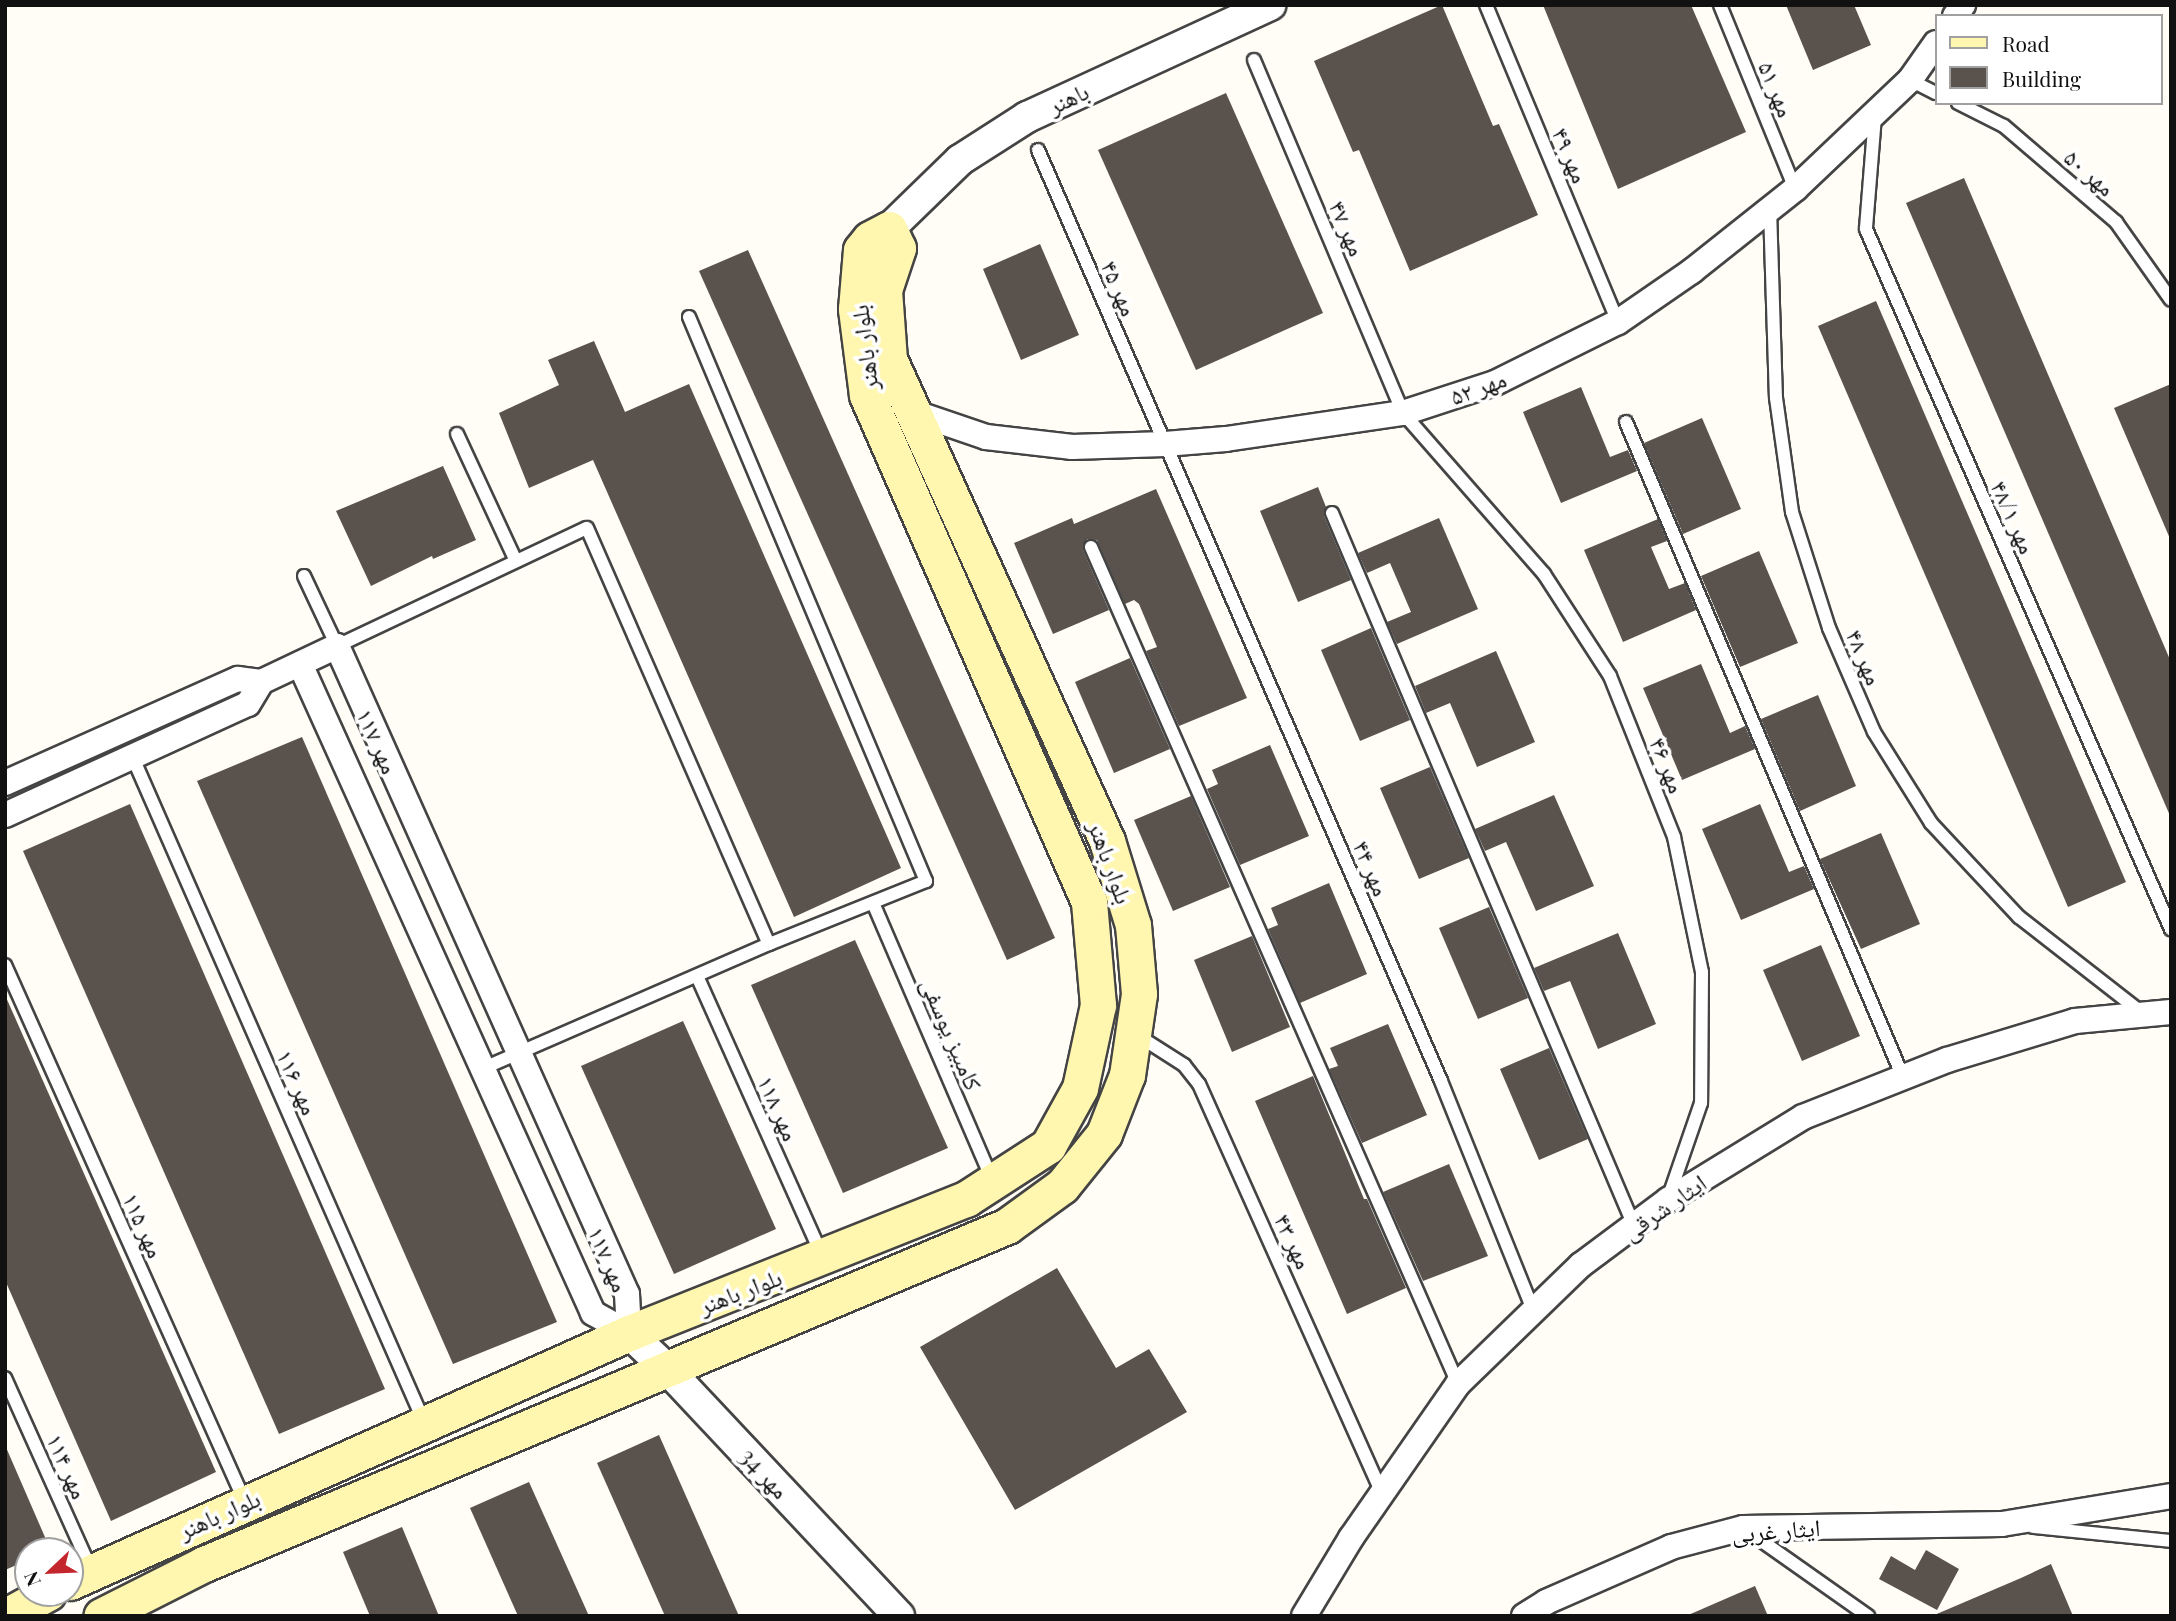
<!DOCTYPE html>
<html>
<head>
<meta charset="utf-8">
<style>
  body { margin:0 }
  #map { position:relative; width:2176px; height:1621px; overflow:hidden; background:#fffdf5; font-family:"Playfair Display","Noto Naskh Arabic",serif }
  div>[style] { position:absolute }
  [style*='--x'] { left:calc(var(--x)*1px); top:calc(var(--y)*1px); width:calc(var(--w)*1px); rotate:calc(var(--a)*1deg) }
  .building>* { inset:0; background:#5a524d }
  .roads { filter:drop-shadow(2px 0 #444) drop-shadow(-2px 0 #444) drop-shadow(0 2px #444) drop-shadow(0 -2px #444) }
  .service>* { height:12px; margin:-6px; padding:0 6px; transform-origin:6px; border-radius:6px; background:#fff }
  .minor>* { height:24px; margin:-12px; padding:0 12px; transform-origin:12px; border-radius:12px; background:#fff }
  .tertiary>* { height:30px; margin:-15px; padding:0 15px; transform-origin:15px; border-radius:15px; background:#fff }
  .secondary>* { height:35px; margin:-17.5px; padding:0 17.5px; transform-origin:17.5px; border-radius:17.5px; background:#fff6b0 }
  span { translate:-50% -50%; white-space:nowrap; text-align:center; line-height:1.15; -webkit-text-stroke:7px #fff; paint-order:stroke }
  .street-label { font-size:24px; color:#111 }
  .frame { position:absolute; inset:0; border:7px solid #111; pointer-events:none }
  .legend { position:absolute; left:1935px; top:14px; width:228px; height:91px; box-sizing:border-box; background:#fff; border:2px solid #a0a0a0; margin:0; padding:9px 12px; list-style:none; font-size:21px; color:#111 }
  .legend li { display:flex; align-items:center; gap:14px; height:35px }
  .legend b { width:35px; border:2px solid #a0a0a0 }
  .north { position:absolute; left:14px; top:1537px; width:70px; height:70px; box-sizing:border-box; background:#fff; border:2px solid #a0a0a0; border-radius:50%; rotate:247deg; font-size:19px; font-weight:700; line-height:28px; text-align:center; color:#111 }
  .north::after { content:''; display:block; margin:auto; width:24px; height:32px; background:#c4262e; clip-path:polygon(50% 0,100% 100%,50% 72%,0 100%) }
</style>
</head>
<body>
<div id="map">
  <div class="building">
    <i style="clip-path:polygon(1442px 5px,1493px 126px,1499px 124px,1538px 215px,1410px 271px,1359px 150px,1353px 152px,1314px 61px)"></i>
    <i style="clip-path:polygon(1543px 5px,1691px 5px,1746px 132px,1618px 189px)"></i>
    <i style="clip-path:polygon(1786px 5px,1854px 5px,1871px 45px,1813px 70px)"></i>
    <i style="clip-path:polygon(1226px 93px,1323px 313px,1196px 370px,1098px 150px)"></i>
    <i style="clip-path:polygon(1964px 178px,2171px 662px,2171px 818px,1906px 203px)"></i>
    <i style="clip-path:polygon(1040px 244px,1079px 335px,1021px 360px,983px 269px)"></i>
    <i style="clip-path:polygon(748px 250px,1055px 938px,1007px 960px,699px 271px)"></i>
    <i style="clip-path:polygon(1876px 301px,2126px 882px,2068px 907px,1818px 326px)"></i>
    <i style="clip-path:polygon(594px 341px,625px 412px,689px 384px,901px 868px,794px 917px,593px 460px,529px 488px,499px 413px,559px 385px,548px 360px)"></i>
    <i style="clip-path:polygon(2171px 384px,2171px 541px,2114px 408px)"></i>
    <i style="clip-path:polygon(1581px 387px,1610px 457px,1628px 450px,1637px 471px,1561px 503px,1523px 412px)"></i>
    <i style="clip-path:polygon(1702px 418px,1741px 509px,1683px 534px,1644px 443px)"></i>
    <i style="clip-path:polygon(443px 466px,476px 540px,433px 559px,432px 556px,371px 586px,336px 511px)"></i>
    <i style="clip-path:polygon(1318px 487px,1326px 507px,1324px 516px,1351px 580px,1298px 602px,1260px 511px)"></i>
    <i style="clip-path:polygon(1156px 489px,1247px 698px,1179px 726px,1146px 651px,1157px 647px,1139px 604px,1134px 600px,1125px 604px,1097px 540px,1087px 539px,1083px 550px,1109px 610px,1053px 634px,1014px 543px,1072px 518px,1074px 524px)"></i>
    <i style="clip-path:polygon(1439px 518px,1478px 609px,1397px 644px,1387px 622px,1411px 612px,1390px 563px,1367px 573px,1358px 553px)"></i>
    <i style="clip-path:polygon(1658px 519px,1667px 541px,1651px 547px,1669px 589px,1685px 583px,1696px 610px,1623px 642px,1584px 550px)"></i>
    <i style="clip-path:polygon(1759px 551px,1798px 643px,1740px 667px,1701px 576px)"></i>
    <i style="clip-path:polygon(1371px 628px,1410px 720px,1360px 741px,1321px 650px)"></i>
    <i style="clip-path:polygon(1496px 651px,1535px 742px,1477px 767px,1450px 703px,1426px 713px,1415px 686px)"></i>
    <i style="clip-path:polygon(1130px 658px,1170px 749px,1114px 773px,1075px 682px)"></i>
    <i style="clip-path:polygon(1701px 664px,1730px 733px,1745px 726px,1755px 749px,1682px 780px,1643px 688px)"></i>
    <i style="clip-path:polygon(1818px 695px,1856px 786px,1800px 811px,1761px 719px)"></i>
    <i style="clip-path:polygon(302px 737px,557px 1322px,453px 1364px,197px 781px)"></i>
    <i style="clip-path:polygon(1270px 745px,1309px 836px,1240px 865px,1207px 789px,1218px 784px,1212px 770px)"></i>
    <i style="clip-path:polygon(1430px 767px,1469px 858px,1419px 879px,1380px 788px)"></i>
    <i style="clip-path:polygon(1554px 795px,1594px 886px,1536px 911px,1506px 842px,1485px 851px,1475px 829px)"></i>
    <i style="clip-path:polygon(1191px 796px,1230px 887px,1173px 911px,1134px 820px)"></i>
    <i style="clip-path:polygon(130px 804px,385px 1389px,279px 1434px,23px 851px)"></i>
    <i style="clip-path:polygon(1760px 804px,1789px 872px,1804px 866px,1814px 889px,1741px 920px,1702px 829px)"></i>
    <i style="clip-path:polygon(1881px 833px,1920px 924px,1861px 949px,1820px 859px)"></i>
    <i style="clip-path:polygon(1329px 883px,1367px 974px,1300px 1003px,1268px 929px,1278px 925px,1271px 908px)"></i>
    <i style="clip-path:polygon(1489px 907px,1528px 998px,1478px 1019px,1439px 928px)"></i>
    <i style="clip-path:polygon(1618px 933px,1656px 1024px,1598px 1049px,1570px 981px,1544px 991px,1534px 968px)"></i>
    <i style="clip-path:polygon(1252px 936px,1290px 1027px,1232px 1052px,1194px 960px)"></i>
    <i style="clip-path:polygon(855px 940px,948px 1148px,843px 1193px,751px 985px)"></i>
    <i style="clip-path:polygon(1821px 945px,1860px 1036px,1802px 1061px,1763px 970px)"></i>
    <i style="clip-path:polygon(5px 995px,216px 1472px,111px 1521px,5px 1280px)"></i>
    <i style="clip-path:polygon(683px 1021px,776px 1229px,674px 1274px,581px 1066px)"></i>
    <i style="clip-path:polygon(1388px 1024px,1427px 1115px,1362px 1143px,1329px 1069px,1338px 1066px,1330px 1048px)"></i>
    <i style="clip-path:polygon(1549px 1048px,1588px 1139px,1539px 1160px,1500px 1069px)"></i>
    <i style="clip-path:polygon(1313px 1076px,1364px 1199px,1367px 1199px,1406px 1288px,1347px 1314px,1255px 1101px)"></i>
    <i style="clip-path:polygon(1449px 1164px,1488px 1256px,1423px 1281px,1383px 1192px)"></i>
    <i style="clip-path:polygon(1057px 1268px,1116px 1368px,1149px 1349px,1187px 1412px,1015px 1510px,920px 1347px)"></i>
    <i style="clip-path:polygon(659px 1435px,739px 1616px,665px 1616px,597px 1463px)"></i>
    <i style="clip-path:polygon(5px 1445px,51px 1551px,28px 1551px,28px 1560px,5px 1570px)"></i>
    <i style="clip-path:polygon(529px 1482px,589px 1616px,518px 1616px,470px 1508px)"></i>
    <i style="clip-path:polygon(402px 1527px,439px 1616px,370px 1616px,343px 1552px)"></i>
    <i style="clip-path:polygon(1926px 1550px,1959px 1569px,1937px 1610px,1879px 1579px,1891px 1556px,1915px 1570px)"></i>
    <i style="clip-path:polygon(2051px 1564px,2073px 1616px,1932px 1616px,2021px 1578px)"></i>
    <i style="clip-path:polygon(1755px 1586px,1768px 1616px,1686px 1616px)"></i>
  </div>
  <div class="roads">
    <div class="service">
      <i style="--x:1486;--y:5;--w:343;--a:67.4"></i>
      <i style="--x:1720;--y:5;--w:199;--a:67.8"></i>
      <i style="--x:1254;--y:60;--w:383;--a:67.1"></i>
      <i style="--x:1403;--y:413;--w:214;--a:48.8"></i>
      <i style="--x:1544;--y:574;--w:121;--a:57.1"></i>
      <i style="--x:1610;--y:676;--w:173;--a:68.3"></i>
      <i style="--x:1674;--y:837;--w:138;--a:78.3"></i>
      <i style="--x:1702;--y:972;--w:131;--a:90.4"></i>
      <i style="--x:1701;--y:1103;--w:98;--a:109"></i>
      <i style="--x:1910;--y:80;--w:29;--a:27"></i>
      <i style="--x:1958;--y:103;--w:51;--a:26.6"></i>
      <i style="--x:2004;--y:126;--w:148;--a:40.6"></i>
      <i style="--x:2116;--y:222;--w:95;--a:54.8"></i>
      <i style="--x:1875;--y:116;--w:113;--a:94.6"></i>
      <i style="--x:1866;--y:229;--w:764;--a:66.46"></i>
      <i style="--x:1038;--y:150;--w:1014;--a:66.59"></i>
      <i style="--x:1441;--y:1081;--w:249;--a:68.1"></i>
      <i style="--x:1770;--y:209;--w:189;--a:88.2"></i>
      <i style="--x:1776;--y:398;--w:115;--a:82"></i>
      <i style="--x:1792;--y:512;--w:122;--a:72.3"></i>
      <i style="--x:1829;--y:628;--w:113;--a:66.6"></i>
      <i style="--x:1874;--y:732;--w:107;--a:57.9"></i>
      <i style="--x:1931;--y:823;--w:129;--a:46.9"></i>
      <i style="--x:2019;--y:917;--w:155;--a:37.9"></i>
      <i style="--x:689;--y:317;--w:612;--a:67.21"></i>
      <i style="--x:926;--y:881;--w:169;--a:158.1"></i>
      <i style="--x:1626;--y:422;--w:711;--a:67.08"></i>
      <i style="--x:457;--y:434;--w:140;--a:65.1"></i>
      <i style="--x:1332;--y:513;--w:774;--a:67.04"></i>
      <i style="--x:1091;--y:547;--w:914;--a:66.32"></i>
      <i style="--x:304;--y:576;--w:77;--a:64.8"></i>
      <i style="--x:337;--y:646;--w:276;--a:-25.3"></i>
      <i style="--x:587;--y:528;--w:454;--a:66.4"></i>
      <i style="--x:769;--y:944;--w:313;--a:156.5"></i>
      <i style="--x:133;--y:758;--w:725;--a:66.33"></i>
      <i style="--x:873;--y:903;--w:301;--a:66.7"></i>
      <i style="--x:5;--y:965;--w:588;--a:65.92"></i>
      <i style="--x:697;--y:976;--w:303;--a:65.9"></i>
      <i style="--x:1137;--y:1035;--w:56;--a:32.6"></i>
      <i style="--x:1184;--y:1065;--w:24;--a:52"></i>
      <i style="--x:1199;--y:1084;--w:448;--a:65.9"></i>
      <i style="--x:5;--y:1378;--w:209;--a:65.8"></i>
      <i style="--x:2033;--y:1527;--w:139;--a:5.8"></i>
      <i style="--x:1749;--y:1532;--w:146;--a:35.2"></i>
    </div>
    <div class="minor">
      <i style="--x:1955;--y:16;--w:14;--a:-54"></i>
      <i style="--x:910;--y:411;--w:80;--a:18.9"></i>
      <i style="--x:986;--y:437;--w:87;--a:6.6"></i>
      <i style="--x:1072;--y:447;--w:93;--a:-1.8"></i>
      <i style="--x:1165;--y:444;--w:61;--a:-4.7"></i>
      <i style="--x:1226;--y:439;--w:179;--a:-8.4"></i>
      <i style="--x:1403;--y:413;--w:97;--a:-18.1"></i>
      <i style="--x:1495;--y:383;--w:137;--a:-26.4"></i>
      <i style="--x:1618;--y:322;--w:90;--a:-34.6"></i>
      <i style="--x:1692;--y:271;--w:132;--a:-38.5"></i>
      <i style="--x:1795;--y:189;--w:158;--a:-43.5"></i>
      <i style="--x:1910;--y:80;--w:45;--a:-54.9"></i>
      <i style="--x:300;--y:664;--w:712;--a:65.7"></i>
      <i style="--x:593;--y:1313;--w:41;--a:29.1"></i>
      <i style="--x:5;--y:783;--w:255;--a:-24.1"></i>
      <i style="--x:238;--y:679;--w:23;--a:7"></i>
      <i style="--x:261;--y:682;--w:84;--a:-25.3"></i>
      <i style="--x:337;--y:646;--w:710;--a:65.89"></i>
      <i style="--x:627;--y:1294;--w:39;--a:87"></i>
      <i style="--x:5;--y:815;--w:267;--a:-24.6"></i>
      <i style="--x:248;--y:704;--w:26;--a:-59"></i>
      <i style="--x:1304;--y:1616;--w:91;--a:-58.9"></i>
      <i style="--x:1351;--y:1538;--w:188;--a:-55.2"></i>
      <i style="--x:1458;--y:1384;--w:171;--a:-44.1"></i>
      <i style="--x:1581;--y:1265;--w:109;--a:-36.8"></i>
      <i style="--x:1668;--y:1200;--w:158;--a:-31.6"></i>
      <i style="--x:1803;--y:1117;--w:155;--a:-21.6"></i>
      <i style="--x:1947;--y:1060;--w:134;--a:-16.9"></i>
      <i style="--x:2075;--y:1021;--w:96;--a:-5.4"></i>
      <i style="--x:1524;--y:1616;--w:26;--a:-32"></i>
      <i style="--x:1546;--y:1602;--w:137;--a:-23.7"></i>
      <i style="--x:1671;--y:1547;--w:74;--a:-14.8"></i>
      <i style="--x:1743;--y:1528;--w:259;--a:-0.9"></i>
      <i style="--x:2002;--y:1524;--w:171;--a:-9.4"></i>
    </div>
    <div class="tertiary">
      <i style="--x:889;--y:229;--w:99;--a:-44.2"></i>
      <i style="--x:960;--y:160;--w:80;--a:-32.7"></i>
      <i style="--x:1027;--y:117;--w:268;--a:-24.7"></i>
      <i style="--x:629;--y:1333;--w:52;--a:43.5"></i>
      <i style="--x:667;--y:1369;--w:339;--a:46.8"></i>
    </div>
    <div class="secondary">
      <i style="--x:70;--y:1582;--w:612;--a:-24.01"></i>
      <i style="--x:629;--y:1333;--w:363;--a:-21.7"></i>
      <i style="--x:966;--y:1199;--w:98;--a:-32.9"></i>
      <i style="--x:1048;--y:1146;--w:66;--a:-61.1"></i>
      <i style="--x:1080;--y:1088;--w:85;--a:-77.8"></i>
      <i style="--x:1098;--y:1005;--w:103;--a:-95"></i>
      <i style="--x:1089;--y:902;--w:553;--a:-113.65"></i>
      <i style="--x:867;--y:395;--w:87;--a:-97.3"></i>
      <i style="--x:856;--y:309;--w:59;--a:-85.2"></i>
      <i style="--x:861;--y:250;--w:14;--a:-51"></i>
      <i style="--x:870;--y:239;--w:21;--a:-28"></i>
      <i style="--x:889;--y:229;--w:21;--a:65"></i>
      <i style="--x:898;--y:248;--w:44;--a:108.4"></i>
      <i style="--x:884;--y:290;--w:69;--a:85.9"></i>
      <i style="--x:889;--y:359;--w:529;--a:65.66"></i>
      <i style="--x:1107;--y:841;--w:88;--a:72.8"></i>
      <i style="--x:1133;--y:925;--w:69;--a:85"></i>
      <i style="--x:1139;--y:994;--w:82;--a:98.4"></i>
      <i style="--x:1127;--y:1075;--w:63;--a:111.3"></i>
      <i style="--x:1104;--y:1134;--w:67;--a:128.9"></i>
      <i style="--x:1062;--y:1186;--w:68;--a:144"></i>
      <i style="--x:1007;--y:1226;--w:871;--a:157.17"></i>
      <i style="--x:204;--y:1564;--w:115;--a:153.2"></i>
      <i style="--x:6;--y:1616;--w:48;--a:-28.7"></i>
    </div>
  </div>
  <div class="street-label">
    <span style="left:1777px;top:89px;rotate:68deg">مهر ۵۱</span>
    <span style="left:1068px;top:98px;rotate:-25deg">باهنر</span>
    <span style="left:1571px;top:155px;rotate:67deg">مهر ۴۹</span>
    <span style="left:2090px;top:172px;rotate:41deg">مهر ۵۰</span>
    <span style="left:1348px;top:228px;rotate:67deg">مهر ۴۷</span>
    <span style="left:1120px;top:288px;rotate:67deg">مهر ۴۵</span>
    <span style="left:864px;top:348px;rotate:-97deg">بلوار باهنر</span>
    <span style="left:1478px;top:387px;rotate:-20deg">مهر ۵۲</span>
    <span style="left:2014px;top:517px;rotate:66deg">مهر ۴۸/۱</span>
    <span style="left:1865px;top:657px;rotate:67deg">مهر ۴۸</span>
    <span style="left:378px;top:741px;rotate:66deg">مهر ۱۱۷</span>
    <span style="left:1668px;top:765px;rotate:68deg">مهر ۴۶</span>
    <span style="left:1111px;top:862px;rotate:70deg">بلوار باهنر</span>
    <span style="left:1372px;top:868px;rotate:67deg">مهر ۴۴</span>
    <span style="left:952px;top:1034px;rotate:67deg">کامبیز یوسفی</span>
    <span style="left:298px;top:1082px;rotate:66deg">مهر ۱۱۶</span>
    <span style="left:779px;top:1108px;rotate:66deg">مهر ۱۱۸</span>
    <span style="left:1664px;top:1207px;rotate:-35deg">ایثار شرقی</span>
    <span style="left:144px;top:1225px;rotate:66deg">مهر ۱۱۵</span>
    <span style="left:1294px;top:1241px;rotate:65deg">مهر ۴۳</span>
    <span style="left:609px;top:1259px;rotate:67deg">مهر ۱۱۷</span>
    <span style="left:740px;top:1291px;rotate:-21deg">بلوار باهنر</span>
    <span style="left:68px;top:1466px;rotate:66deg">مهر ۱۱۴</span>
    <span style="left:765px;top:1473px;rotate:47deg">مهر 34</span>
    <span style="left:219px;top:1514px;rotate:-24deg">بلوار باهنر</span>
    <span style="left:1776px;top:1530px;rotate:-4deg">ایثار غربی</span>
  </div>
  <div class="frame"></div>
  <ul class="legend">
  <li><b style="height:9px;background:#fff6b0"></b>Road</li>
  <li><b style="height:19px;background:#5a524d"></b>Building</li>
  </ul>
  <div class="north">N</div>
</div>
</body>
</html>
